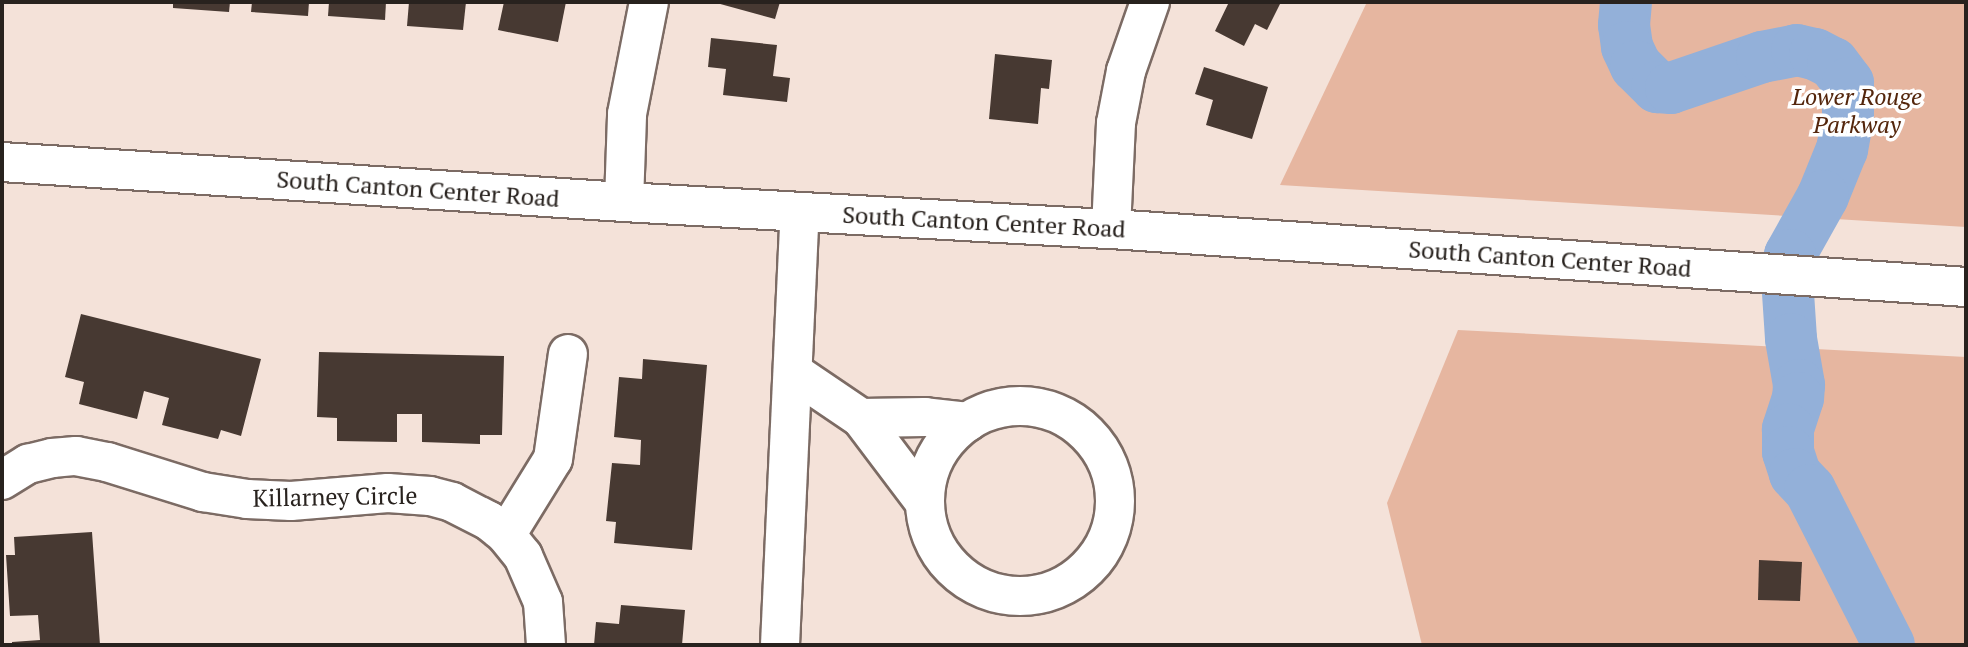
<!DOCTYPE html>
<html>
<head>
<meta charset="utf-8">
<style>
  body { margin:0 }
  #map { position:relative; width:1968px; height:647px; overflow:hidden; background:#f4e2d9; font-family:"PT Serif",serif }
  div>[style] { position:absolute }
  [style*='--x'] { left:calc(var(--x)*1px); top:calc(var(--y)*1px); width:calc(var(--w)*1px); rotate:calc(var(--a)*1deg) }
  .green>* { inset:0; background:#e6b6a0 }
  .river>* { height:52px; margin:-26px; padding:0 26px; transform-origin:26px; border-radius:26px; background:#93b0d9 }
  .building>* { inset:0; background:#473932 }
  .roads { filter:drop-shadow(2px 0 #7c6b64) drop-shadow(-2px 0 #7c6b64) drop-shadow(0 2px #7c6b64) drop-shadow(0 -2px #7c6b64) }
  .minor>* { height:38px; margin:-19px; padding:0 19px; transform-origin:19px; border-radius:19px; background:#fff }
  .minor>.ring { margin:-19px; padding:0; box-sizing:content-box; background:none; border:38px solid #fff; border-radius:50% }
  .major>* { height:38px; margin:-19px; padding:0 19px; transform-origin:19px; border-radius:19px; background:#fff }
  span { translate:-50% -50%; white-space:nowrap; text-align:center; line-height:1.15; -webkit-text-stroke:7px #fff; paint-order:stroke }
  .park-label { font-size:24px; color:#54260c; font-style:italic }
  .street-label { font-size:24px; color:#28221e }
  .frame { position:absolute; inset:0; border:4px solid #28221e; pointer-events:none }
</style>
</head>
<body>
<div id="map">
  <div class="green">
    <i style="clip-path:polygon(1367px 2px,1966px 2px,1966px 227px,1280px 185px)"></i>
    <i style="clip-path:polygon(1458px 330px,1966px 357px,1966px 645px,1422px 645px,1387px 503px)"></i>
  </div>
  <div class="river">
    <i style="--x:1626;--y:2;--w:23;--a:95"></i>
    <i style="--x:1624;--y:25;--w:22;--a:82"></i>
    <i style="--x:1627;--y:47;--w:21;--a:65"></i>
    <i style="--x:1636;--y:66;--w:30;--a:45"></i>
    <i style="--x:1657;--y:87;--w:14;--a:4"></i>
    <i style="--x:1671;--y:88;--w:96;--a:-18.8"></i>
    <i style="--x:1762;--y:57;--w:36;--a:-11"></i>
    <i style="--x:1797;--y:50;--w:18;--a:13"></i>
    <i style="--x:1815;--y:54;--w:20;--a:27"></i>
    <i style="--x:1833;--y:63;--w:25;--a:53"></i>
    <i style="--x:1848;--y:83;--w:33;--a:90"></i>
    <i style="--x:1848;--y:116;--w:34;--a:100"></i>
    <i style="--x:1842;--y:149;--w:51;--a:112"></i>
    <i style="--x:1823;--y:196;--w:68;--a:119.2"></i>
    <i style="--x:1790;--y:255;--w:23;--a:97"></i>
    <i style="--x:1787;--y:278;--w:61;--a:86.2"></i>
    <i style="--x:1791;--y:339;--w:47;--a:80.1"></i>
    <i style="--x:1799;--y:385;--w:13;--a:94"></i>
    <i style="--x:1798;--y:398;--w:33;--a:108"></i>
    <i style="--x:1788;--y:429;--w:23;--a:90"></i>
    <i style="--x:1788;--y:452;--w:23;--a:72"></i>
    <i style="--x:1795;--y:474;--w:22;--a:47"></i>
    <i style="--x:1810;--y:490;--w:174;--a:63"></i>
  </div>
  <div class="building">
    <i style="clip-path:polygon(173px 2px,230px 2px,229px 12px,173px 8px)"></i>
    <i style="clip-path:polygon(252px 2px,309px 2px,308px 16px,251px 12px)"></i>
    <i style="clip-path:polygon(329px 2px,386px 2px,385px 20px,328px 16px)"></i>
    <i style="clip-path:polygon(409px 2px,466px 2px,463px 30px,407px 26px)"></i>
    <i style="clip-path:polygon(504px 2px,566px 2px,558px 42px,498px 30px)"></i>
    <i style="clip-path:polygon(713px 2px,780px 2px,775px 19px)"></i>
    <i style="clip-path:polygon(1229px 2px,1281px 2px,1267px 30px,1255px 24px,1244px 46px,1215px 31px)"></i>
    <i style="clip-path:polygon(711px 38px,777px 45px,773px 76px,790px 78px,787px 102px,723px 95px,726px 69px,708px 67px)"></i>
    <i style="clip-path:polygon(995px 54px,1052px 60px,1049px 89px,1041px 88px,1038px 124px,989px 119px)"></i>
    <i style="clip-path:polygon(1204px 67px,1268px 87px,1252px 139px,1206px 125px,1213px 100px,1195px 94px)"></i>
    <i style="clip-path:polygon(81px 314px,261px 359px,241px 436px,221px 430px,218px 439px,162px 425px,169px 398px,144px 391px,137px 419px,79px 404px,84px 382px,65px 377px)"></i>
    <i style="clip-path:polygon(319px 352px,504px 356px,502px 435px,480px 435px,480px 444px,422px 442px,422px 414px,397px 414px,397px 442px,337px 441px,337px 418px,317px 417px)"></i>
    <i style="clip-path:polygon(643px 359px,707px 365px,692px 550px,614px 543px,616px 522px,606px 521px,612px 463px,640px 465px,641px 440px,614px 437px,619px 377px,642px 379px)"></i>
    <i style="clip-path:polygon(92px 532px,100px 645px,12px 645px,12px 642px,40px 640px,38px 615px,10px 616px,6px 555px,15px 555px,14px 537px)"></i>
    <i style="clip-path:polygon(1759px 560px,1802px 562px,1800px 601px,1758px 600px)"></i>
    <i style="clip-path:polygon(621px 605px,685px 610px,682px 645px,594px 645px,596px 622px,619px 624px)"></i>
  </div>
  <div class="roads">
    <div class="minor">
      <i style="--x:624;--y:202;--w:88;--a:-88"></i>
      <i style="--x:627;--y:114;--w:114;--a:-78.9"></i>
      <i style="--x:1111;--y:229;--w:106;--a:-87.3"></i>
      <i style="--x:1116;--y:123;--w:53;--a:-79.1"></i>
      <i style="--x:1126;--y:71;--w:73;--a:-70.8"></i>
      <i style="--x:793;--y:372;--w:82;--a:34.1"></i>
      <i style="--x:861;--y:418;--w:64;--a:-0.9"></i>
      <i style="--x:925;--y:417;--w:43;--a:6.6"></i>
      <i class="ring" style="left:925px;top:406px;width:152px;height:152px"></i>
      <i style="--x:861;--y:418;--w:106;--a:53"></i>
      <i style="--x:2;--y:480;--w:31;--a:-32"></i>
      <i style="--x:28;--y:464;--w:25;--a:-14"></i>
      <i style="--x:52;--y:458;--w:24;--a:-5"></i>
      <i style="--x:76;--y:456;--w:32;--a:11"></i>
      <i style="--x:107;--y:462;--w:101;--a:17.4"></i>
      <i style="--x:203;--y:492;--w:45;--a:9"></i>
      <i style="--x:247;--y:499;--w:44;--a:2.6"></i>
      <i style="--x:291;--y:501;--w:97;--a:-4.7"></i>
      <i style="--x:388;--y:493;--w:42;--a:4.1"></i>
      <i style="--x:430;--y:496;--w:23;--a:15"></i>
      <i style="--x:452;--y:502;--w:42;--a:27.2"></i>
      <i style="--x:489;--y:521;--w:22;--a:39"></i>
      <i style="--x:506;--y:535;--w:27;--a:51"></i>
      <i style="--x:523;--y:556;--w:50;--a:66.5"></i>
      <i style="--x:543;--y:602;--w:43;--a:86"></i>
      <i style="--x:506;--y:535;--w:89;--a:-58.3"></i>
      <i style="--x:553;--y:459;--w:106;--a:-81.9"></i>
      <i style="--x:780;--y:645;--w:433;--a:-87.4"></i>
    </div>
    <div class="major">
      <i style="--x:2;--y:162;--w:623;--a:3.68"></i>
      <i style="--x:624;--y:202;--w:488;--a:3.2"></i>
      <i style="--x:1111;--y:229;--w:857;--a:3.88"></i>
    </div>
  </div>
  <div class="park-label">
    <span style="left:1857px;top:111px">Lower Rouge<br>Parkway</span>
  </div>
  <div class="street-label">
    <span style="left:418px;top:189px;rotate:4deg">South Canton Center Road</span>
    <span style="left:984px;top:222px;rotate:3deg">South Canton Center Road</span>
    <span style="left:1550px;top:259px;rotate:4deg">South Canton Center Road</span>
    <span style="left:335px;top:497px;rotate:-1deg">Killarney Circle</span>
  </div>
  <div class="frame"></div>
</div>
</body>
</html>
